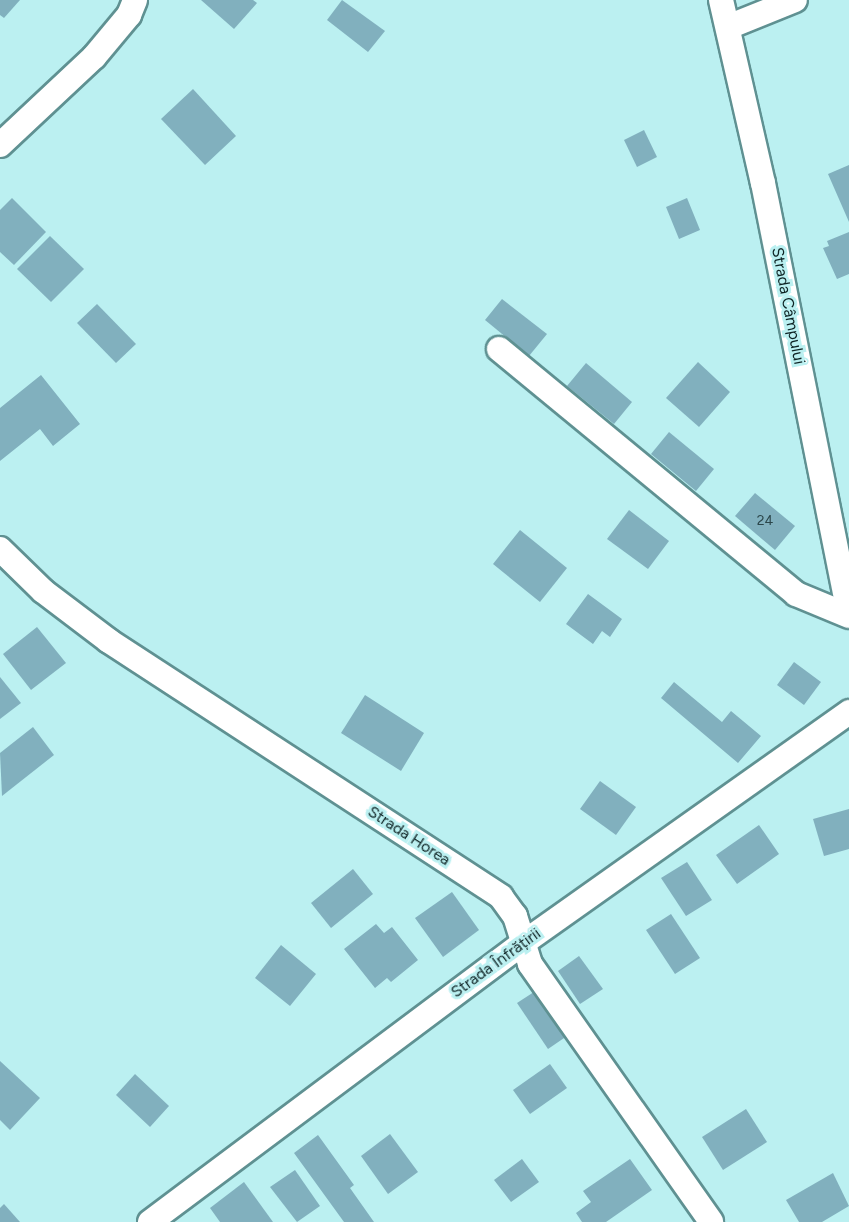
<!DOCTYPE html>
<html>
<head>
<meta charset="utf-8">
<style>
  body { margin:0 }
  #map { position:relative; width:849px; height:1222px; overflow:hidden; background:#bbf0f1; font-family:Figtree,sans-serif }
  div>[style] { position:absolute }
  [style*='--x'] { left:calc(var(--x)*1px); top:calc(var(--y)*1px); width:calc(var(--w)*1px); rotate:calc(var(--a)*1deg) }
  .building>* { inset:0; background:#81b0be }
  .roads { filter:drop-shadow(2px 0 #5f9192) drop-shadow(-2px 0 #5f9192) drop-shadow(0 2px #5f9192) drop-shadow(0 -2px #5f9192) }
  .street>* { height:24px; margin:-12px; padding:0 12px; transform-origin:12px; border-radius:12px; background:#fff }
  span { translate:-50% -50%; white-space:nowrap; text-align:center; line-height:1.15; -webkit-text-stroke:6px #bbf0f1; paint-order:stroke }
  .number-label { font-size:14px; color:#2b464a }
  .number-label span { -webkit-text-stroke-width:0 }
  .street-label { font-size:16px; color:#0e2324 }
</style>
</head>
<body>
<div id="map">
  <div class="building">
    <i style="clip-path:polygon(0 0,20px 0,4px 18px,0 15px)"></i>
    <i style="clip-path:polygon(201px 0,253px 0,257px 3px,234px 29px)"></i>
    <i style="clip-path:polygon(342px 0,385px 31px,368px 52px,327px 20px)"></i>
    <i style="clip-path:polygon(193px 89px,236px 136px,205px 165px,161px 119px)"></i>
    <i style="clip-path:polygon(644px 130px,657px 157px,637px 167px,624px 140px)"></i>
    <i style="clip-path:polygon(849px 165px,849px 222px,828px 174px)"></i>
    <i style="clip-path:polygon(12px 198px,46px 232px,14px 265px,0 252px,0 210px)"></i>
    <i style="clip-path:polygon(687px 198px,700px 230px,679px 239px,666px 207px)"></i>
    <i style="clip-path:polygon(849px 232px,849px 274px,837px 279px,823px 248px,829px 246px,827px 241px)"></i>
    <i style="clip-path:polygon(50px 236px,84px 269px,51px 302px,17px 269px)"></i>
    <i style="clip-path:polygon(502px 299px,547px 334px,529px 356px,485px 320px)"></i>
    <i style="clip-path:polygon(97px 304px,136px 344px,116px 363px,77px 323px)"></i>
    <i style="clip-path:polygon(698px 362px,730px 392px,699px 427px,666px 398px)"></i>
    <i style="clip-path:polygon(586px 363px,632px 402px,614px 424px,567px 386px)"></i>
    <i style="clip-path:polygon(41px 375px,80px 424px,53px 446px,40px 429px,0 461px,0 408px)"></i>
    <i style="clip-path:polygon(669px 432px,714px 469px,696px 491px,651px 454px)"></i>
    <i style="clip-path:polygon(755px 493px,795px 526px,775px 550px,735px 516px)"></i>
    <i style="clip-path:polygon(629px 510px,669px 541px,648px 569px,607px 539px)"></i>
    <i style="clip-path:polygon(520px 530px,567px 568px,540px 602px,493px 564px)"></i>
    <i style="clip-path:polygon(588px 594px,622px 619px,610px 637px,602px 631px,593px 644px,566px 624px)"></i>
    <i style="clip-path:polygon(37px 627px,66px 663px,31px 690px,3px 654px)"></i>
    <i style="clip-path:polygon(794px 662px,821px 682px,804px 705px,777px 685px)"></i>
    <i style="clip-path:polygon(0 677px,21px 703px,0 719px)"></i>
    <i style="clip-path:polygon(674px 682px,722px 722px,731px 711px,761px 736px,738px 763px,661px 698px)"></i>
    <i style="clip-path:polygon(365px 695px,424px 733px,401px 771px,341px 733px)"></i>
    <i style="clip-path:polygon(33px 727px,54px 755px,2px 796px,0 753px)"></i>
    <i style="clip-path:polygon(600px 781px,636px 807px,616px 835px,580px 809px)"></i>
    <i style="clip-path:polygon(849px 809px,849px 849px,824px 856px,813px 819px)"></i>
    <i style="clip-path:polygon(759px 825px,779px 854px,737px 884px,716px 855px)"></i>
    <i style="clip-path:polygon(687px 862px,712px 900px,686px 916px,661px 878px)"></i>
    <i style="clip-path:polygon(353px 869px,373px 894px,331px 928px,311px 903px)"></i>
    <i style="clip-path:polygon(452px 892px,479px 930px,443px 957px,415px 918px)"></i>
    <i style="clip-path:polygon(671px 914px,700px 958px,675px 974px,646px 930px)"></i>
    <i style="clip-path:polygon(376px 924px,384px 933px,392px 927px,418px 960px,391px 982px,387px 978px,375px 988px,344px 949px)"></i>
    <i style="clip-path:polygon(281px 945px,316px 974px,290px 1006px,255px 978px)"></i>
    <i style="clip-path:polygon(579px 956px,603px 989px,580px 1004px,558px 971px)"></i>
    <i style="clip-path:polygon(537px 990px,567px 1036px,548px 1049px,517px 1003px)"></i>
    <i style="clip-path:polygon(0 1061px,40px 1098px,10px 1130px,0 1120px)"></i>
    <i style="clip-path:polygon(550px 1064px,567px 1088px,530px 1114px,513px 1090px)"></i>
    <i style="clip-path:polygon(135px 1074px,169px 1106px,150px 1127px,116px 1095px)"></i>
    <i style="clip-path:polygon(746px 1109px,767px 1142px,723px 1170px,702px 1137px)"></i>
    <i style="clip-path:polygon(390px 1134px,418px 1172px,388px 1194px,361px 1156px)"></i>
    <i style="clip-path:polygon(318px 1135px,354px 1185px,350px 1188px,374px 1222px,344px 1222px,294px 1153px)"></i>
    <i style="clip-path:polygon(522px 1159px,539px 1182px,511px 1202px,494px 1180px)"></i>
    <i style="clip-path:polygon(630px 1159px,652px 1190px,606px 1222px,582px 1222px,576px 1213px,591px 1202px,583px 1191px)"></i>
    <i style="clip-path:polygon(295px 1170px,320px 1206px,297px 1222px,270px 1187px)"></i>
    <i style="clip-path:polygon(833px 1173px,849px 1206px,822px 1222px,799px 1222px,786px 1200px)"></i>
    <i style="clip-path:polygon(244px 1182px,273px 1222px,220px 1222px,210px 1208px)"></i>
    <i style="clip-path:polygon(4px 1204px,20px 1222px,0 1222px,0 1208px)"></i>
  </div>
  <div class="roads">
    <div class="street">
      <i style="--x:721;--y:0;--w:188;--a:77.1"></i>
      <i style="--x:763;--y:183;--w:439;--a:78.7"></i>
      <i style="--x:728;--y:27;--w:72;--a:-21.9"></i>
      <i style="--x:0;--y:145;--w:129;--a:-43.1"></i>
      <i style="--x:94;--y:57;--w:55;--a:-50.2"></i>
      <i style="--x:129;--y:15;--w:16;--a:-68"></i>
      <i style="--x:499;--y:349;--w:385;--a:39.5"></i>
      <i style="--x:796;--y:594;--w:57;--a:22.5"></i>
      <i style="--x:0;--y:549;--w:60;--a:44.3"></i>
      <i style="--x:43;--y:591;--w:83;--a:37.1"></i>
      <i style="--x:109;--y:641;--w:468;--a:33.1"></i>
      <i style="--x:501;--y:897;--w:24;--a:54"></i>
      <i style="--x:515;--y:916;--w:50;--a:72.6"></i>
      <i style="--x:530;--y:964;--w:315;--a:54.9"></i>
      <i style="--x:150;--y:1222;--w:466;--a:-36.8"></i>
      <i style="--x:523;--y:943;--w:400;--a:-35.3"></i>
    </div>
  </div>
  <div class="number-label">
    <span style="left:765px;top:521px">24</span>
  </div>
  <div class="street-label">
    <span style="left:788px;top:306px;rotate:79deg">Strada Câmpului</span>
    <span style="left:409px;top:836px;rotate:33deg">Strada Horea</span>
    <span style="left:496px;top:963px;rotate:-36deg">Strada Înfrățirii</span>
  </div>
</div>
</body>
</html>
